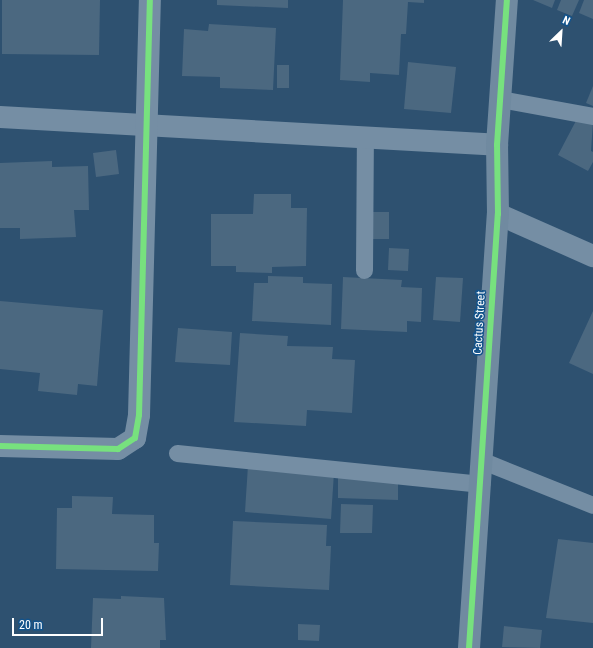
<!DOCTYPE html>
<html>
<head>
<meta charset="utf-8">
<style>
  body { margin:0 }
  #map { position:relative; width:593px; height:648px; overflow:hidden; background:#2e5170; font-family:"Roboto Condensed",sans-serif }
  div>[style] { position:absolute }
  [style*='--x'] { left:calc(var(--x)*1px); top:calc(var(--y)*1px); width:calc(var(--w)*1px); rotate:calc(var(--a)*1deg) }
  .building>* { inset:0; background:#4b6880 }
  .lane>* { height:17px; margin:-8.5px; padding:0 8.5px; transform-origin:8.5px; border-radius:8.5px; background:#758ea4 }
  .street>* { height:22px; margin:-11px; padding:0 11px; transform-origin:11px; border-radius:11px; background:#758ea4 }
  .secondary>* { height:22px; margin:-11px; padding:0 11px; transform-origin:11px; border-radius:11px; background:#708aa0 }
  .cycleway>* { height:6px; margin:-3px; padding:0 3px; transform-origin:3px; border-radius:3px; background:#77e17e }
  span { translate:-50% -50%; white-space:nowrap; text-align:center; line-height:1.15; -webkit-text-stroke:3px #13538b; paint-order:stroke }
  .street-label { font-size:12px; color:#fff }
  .north { position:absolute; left:541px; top:12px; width:40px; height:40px; -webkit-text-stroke:3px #13538b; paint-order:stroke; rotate:25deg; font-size:11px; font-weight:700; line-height:16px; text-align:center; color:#fff }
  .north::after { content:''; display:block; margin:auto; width:14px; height:18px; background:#fff; clip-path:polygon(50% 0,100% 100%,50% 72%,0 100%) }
  .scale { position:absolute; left:12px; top:618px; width:91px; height:18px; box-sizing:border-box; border:2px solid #fff; border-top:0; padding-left:5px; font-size:12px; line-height:14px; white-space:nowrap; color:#fff; -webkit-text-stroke:3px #13538b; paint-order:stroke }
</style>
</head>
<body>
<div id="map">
  <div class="building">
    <i style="clip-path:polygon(2px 0,100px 0,99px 55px,2px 54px)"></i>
    <i style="clip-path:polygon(217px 0,288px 0,288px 8px,217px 5px)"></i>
    <i style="clip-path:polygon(343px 0,424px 0,424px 3px,408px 2px,406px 34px,401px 34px,399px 75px,370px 73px,370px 82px,340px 80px)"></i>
    <i style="clip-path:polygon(533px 0,555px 0,552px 8px)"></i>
    <i style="clip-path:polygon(561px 0,579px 0,572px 16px,557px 10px)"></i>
    <i style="clip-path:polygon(584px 0,593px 0,593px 19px,579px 13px)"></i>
    <i style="clip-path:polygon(209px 24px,276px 28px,273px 90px,220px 88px,220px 77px,182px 76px,184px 29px,208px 31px)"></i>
    <i style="clip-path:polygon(408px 62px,456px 67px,451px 113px,404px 109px)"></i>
    <i style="clip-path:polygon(277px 65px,289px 65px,289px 88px,277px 88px)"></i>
    <i style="clip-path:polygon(593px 86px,593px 106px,586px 103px)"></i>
    <i style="clip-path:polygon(579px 115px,593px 122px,591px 151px,593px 152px,593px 162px,588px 171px,558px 155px)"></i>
    <i style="clip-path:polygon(116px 150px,119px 174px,96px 177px,93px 153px)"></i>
    <i style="clip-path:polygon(52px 161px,52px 167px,88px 166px,89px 210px,74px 210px,76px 237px,20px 239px,20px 228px,0 228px,0 163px)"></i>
    <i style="clip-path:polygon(254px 194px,291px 194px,291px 208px,307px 208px,306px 266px,272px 267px,272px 273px,236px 272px,236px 266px,211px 266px,211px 214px,253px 214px)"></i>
    <i style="clip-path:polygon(369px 212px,389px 212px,389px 239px,369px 239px)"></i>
    <i style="clip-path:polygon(389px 248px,409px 249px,408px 271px,388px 270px)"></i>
    <i style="clip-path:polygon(268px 276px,303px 277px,303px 283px,332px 284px,331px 325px,252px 321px,254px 283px,268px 283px)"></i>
    <i style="clip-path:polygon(343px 277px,402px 280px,401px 287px,422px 288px,421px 322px,407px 321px,407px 332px,341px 329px)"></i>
    <i style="clip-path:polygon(436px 277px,463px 278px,460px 322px,433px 320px)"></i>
    <i style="clip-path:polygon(0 301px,103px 310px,97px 386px,78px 384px,77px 395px,38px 391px,40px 373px,0 369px)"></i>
    <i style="clip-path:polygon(593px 311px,593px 374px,569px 363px)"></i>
    <i style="clip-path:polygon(178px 328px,232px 332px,230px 365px,175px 362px)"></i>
    <i style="clip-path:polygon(240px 333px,288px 336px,287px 346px,333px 347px,332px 359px,355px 360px,352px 413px,307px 410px,306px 426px,234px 422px)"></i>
    <i style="clip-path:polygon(248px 465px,334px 472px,331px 519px,245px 512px)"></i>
    <i style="clip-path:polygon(338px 474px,398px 476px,398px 500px,338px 498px)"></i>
    <i style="clip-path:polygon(72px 496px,113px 497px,112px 514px,154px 515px,154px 543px,159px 543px,158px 571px,56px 569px,57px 508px,72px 508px)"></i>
    <i style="clip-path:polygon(341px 504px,373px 505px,372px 533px,340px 533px)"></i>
    <i style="clip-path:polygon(233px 521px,327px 525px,326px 546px,331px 546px,329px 590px,230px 585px)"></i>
    <i style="clip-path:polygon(558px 539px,593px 543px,593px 623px,546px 618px)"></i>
    <i style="clip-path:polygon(121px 596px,164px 598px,166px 640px,160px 640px,160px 648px,91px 648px,93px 598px,121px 599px)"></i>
    <i style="clip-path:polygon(298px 624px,320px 625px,319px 641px,298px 640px)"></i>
    <i style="clip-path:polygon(504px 626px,542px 630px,540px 648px,502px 647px)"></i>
  </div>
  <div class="lane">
    <i style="--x:500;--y:99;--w:95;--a:10.4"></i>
    <i style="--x:364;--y:270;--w:132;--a:-89.6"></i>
    <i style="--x:177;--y:453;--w:306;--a:5.8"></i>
    <i style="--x:483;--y:461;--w:118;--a:21.8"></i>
  </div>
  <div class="street">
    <i style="--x:0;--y:117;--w:498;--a:3.2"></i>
    <i style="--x:498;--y:214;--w:104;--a:23.9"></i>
    <i style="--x:0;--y:446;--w:118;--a:1.5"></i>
    <i style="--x:118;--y:449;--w:20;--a:-33"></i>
    <i style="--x:135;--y:438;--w:23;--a:-80"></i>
    <i style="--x:139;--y:415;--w:415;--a:-88.5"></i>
  </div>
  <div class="secondary">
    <i style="--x:469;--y:648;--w:435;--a:-86.2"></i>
    <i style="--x:498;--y:214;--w:69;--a:-90.8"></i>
    <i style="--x:497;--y:145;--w:145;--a:-86.1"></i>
  </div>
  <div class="cycleway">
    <i style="--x:0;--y:446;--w:118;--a:1.5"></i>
    <i style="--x:118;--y:449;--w:20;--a:-33"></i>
    <i style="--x:135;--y:438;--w:23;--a:-80"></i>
    <i style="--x:139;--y:415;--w:415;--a:-88.5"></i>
    <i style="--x:469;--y:648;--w:435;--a:-86.2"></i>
    <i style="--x:498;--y:214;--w:69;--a:-90.8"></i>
    <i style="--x:497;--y:145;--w:145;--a:-86.1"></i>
  </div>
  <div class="street-label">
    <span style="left:480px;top:323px;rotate:-87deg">Cactus Street</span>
  </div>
  <div class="north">N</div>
  <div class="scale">20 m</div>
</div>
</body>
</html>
